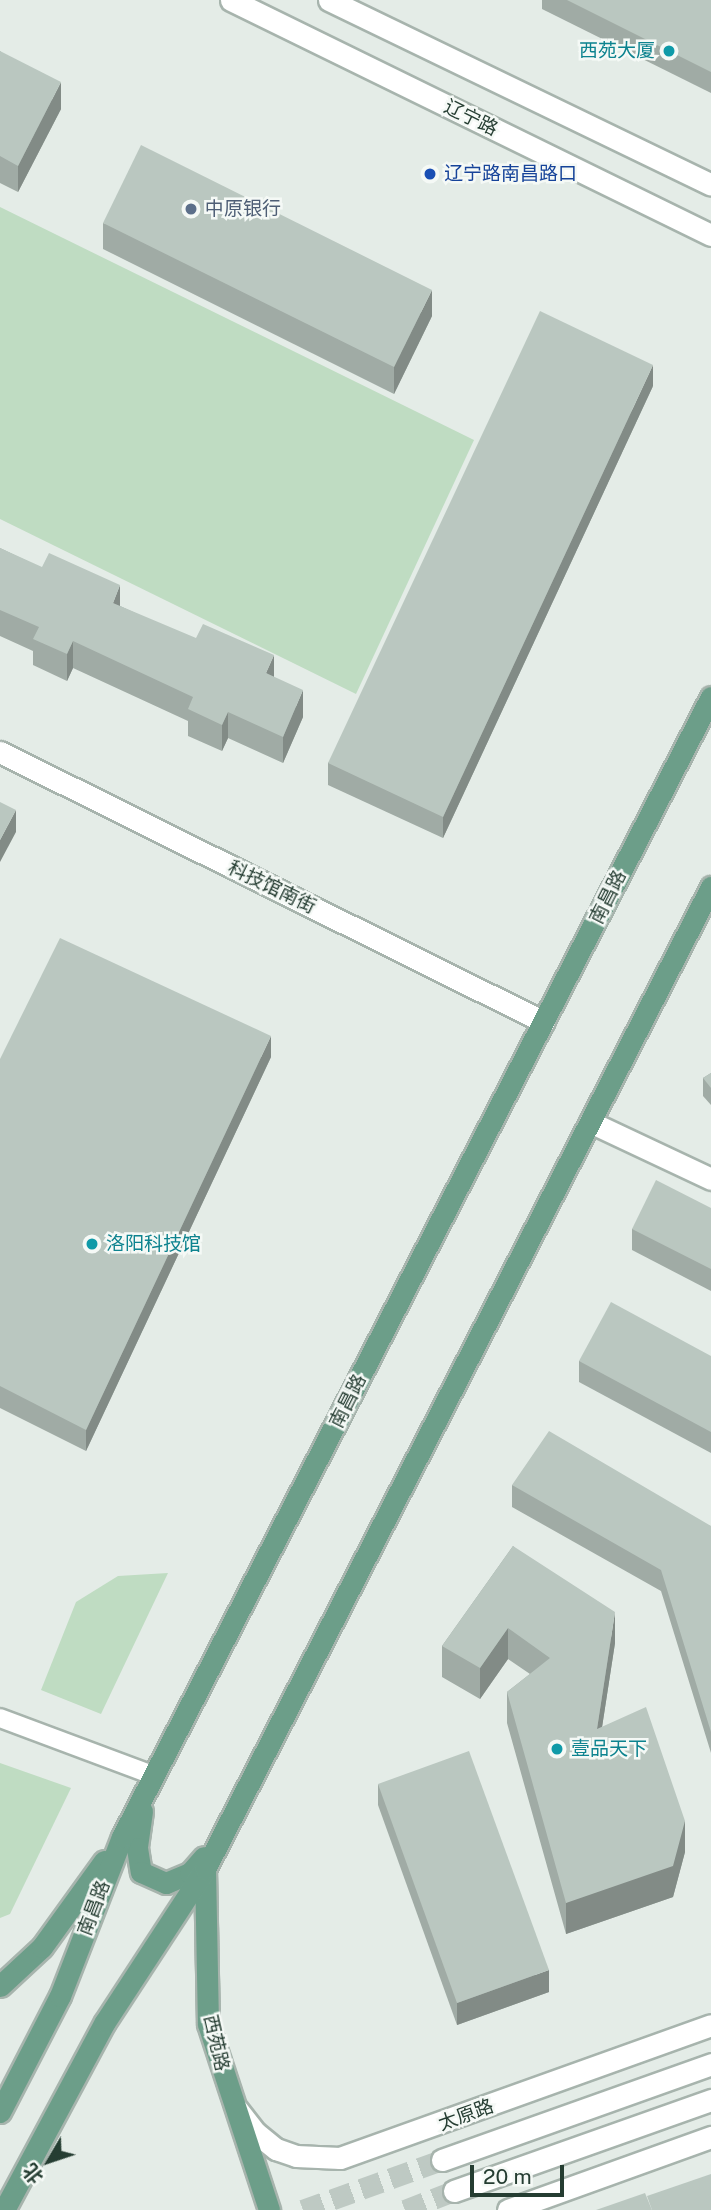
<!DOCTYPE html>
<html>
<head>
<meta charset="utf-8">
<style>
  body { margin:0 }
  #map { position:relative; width:711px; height:2210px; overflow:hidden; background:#e4ece7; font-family:"Public Sans","Noto Sans SC",sans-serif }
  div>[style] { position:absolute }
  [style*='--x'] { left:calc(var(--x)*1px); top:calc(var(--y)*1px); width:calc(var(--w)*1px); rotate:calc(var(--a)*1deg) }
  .green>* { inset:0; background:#bfdcc2 }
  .secondary-tunnel>* { height:21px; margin-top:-10.5px; transform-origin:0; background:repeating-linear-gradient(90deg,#bec9c3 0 21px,transparent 0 31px) }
  .roads { filter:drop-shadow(2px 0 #a7b4ad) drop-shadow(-2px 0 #a7b4ad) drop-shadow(0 2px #a7b4ad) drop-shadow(0 -2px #a7b4ad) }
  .service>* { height:18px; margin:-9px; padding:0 9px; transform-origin:9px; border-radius:9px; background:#fff }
  .minor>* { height:21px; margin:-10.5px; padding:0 10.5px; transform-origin:10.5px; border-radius:10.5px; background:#fff }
  .tertiary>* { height:21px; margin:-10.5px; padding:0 10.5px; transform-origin:10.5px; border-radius:10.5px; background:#fff }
  .secondary>* { height:21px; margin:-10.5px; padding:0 10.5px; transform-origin:10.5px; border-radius:10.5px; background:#fff }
  .primary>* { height:21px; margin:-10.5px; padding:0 10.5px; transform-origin:10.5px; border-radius:10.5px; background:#6c9e89 }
  .wall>* { inset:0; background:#a0aba5 }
  .shaded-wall>* { inset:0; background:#828b86 }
  .building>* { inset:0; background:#bac7c0 }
  .dots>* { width:19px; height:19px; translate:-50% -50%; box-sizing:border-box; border:4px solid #f5f9f6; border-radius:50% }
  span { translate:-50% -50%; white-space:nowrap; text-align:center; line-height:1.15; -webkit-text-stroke:5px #f5f9f6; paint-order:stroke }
  .culture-label { font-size:19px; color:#0d838f }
  .right { translate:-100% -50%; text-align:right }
  .left { translate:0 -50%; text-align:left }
  .street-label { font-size:19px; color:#253d32 }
  .transit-label { font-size:19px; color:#164399 }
  .service-label { font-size:19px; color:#4e5e75 }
  .north { position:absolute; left:14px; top:2126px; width:70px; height:70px; -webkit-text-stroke:5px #f5f9f6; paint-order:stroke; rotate:231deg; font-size:19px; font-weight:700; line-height:28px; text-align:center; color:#253d32 }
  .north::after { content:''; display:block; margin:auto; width:24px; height:32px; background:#253d32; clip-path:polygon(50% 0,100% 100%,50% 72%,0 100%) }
  .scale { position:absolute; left:470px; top:2165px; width:94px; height:32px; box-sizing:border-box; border:4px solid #253d32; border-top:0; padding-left:9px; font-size:21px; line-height:24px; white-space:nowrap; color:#253d32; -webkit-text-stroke:5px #f5f9f6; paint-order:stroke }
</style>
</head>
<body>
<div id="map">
  <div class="green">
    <i style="clip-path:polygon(0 207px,474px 440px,356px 694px,0 519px)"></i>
    <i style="clip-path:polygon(168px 1573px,101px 1714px,41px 1690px,76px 1602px,118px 1576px)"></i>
    <i style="clip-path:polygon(0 1763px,71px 1788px,10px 1914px,0 1918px)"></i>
  </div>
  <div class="secondary-tunnel">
    <i style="--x:303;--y:2210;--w:148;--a:-19.8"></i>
    <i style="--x:405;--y:2210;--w:53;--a:-21.2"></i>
  </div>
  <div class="roads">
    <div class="service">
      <i style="--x:0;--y:1718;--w:165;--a:20.5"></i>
    </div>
    <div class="minor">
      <i style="--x:0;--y:752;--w:607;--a:26.4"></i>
      <i style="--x:590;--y:1122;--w:134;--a:25.2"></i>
    </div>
    <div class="tertiary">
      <i style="--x:237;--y:2109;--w:31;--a:52"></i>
      <i style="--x:256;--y:2133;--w:26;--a:39"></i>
      <i style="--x:276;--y:2149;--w:21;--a:19"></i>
      <i style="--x:296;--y:2156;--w:44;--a:2.6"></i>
      <i style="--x:340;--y:2158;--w:394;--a:-19.7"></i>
      <i style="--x:508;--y:2210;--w:216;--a:-19.8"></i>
    </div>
    <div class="secondary">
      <i style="--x:231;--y:0;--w:534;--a:26.09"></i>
      <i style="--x:329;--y:0;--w:424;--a:25.8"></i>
      <i style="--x:442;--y:2160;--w:286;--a:-19.6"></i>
      <i style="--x:454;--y:2191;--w:273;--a:-19.5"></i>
    </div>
    <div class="primary">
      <i style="--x:142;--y:1811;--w:37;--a:98"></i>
      <i style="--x:137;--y:1848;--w:24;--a:81"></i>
      <i style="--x:141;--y:1872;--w:27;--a:24"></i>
      <i style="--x:166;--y:1883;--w:26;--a:-23"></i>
      <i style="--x:190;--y:1873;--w:21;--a:-49"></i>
      <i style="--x:205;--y:1869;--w:155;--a:88.9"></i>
      <i style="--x:208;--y:2024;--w:196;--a:71.8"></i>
      <i style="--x:0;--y:1986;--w:57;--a:-42.9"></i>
      <i style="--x:42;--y:1947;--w:106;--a:-54.2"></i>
      <i style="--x:0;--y:2112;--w:131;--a:-62.7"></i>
      <i style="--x:60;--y:1996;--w:171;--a:-68.7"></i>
      <i style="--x:122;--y:1837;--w:1283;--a:-62.68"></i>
      <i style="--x:4;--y:2210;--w:213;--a:-61.8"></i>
      <i style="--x:105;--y:2022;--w:183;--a:-56.8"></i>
      <i style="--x:205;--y:1869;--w:1105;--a:-62.74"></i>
    </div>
  </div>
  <div class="wall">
    <i style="clip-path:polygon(542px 0,711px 0,711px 93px,542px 9px)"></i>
    <i style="clip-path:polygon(0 51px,61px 109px,18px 192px,0 183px)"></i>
    <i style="clip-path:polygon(103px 223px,432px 316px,394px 394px,103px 249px)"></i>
    <i style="clip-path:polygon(653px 386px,443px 838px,328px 785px,328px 763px)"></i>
    <i style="clip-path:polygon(0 548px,120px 606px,274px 677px,303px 717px,283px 763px,228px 738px,222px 751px,188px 736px,188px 721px,73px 668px,67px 681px,33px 665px,33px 651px,0 636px)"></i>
    <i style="clip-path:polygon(271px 1057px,86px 1451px,0 1408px,0 1059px)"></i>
    <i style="clip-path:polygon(711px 1073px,711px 1105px,703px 1096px,703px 1078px)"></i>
    <i style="clip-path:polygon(711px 1208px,711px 1291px,632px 1250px,632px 1229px)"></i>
    <i style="clip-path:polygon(711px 1356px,711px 1453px,579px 1382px,579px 1361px)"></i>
    <i style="clip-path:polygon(512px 1485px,711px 1526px,711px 1753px,661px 1591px,512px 1507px)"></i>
    <i style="clip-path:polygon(513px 1546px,615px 1643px,602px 1727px,685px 1852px,673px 1897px,566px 1934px,507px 1723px,507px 1692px,530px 1674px,508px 1659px,480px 1699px,442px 1677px,442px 1646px)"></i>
    <i style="clip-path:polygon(378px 1784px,549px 1992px,457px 2025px,378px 1805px)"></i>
  </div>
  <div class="shaded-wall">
    <i style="clip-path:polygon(61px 82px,61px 109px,18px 192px,18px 166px)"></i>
    <i style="clip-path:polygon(432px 290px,432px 316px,394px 394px,394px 367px)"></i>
    <i style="clip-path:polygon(653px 365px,653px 386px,443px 838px,443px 817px)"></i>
    <i style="clip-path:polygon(120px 585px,120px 612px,113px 603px)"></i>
    <i style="clip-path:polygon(73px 641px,73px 668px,67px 681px,67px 654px)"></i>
    <i style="clip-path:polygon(274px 655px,274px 682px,266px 673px)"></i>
    <i style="clip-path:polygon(303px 690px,303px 717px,283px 763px,283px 737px)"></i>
    <i style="clip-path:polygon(228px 712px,228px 738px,222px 751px,222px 725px)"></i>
    <i style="clip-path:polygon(16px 810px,16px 832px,0 862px,0 840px)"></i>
    <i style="clip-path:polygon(271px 1036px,271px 1057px,86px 1451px,86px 1430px)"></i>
    <i style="clip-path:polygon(615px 1612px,615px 1643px,597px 1760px,597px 1729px)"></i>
    <i style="clip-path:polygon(508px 1628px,508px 1659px,480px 1699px,480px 1668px)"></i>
    <i style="clip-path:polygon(685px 1821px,685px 1852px,673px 1897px,566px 1934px,566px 1903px)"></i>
    <i style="clip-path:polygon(549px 1970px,549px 1992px,457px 2025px,457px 2003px)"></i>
  </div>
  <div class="building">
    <i style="clip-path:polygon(567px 0,711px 0,711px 72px)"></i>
    <i style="clip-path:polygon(0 51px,61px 82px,18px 166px,0 156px)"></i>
    <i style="clip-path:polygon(141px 145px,432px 290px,394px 367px,103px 223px)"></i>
    <i style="clip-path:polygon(540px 311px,653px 365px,443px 817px,328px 763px)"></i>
    <i style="clip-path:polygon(0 548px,42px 567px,49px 553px,120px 585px,113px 603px,196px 638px,203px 624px,274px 655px,266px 673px,303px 690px,283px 737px,228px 712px,222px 725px,188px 709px,193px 697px,73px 641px,67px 654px,33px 639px,39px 627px,0 610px)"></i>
    <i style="clip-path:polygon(0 802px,16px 810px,0 840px)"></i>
    <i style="clip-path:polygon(60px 938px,271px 1036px,86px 1430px,0 1386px,0 1059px)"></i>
    <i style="clip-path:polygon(711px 1073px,711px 1088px,703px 1078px)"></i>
    <i style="clip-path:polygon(656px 1180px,711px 1208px,711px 1269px,632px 1229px)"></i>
    <i style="clip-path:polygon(611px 1302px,711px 1356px,711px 1432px,579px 1361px)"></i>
    <i style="clip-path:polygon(549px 1431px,711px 1526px,711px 1732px,661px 1570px,512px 1485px)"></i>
    <i style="clip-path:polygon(513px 1546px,615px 1612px,597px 1729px,646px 1707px,685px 1821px,673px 1866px,566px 1903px,507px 1692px,550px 1658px,508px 1628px,480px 1668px,442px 1646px)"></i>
    <i style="clip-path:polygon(469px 1751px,549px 1970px,457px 2003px,378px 1784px)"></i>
    <i style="clip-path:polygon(711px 2174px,711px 2210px,652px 2210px,647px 2196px)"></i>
    <i style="clip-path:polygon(645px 2193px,652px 2210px,596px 2210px)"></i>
  </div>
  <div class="dots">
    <i style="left:669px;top:51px;background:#0f9aa8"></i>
    <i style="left:430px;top:174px;background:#1a4fb4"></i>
    <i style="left:191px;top:209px;background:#5c6f8a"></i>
    <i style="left:92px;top:1244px;background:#0f9aa8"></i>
    <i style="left:557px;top:1749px;background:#0f9aa8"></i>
  </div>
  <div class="culture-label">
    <span class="right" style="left:655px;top:51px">西苑大厦</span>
    <span class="left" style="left:106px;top:1244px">洛阳科技馆</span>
    <span class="left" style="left:571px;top:1749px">壹品天下</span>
  </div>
  <div class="street-label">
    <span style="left:471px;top:118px;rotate:26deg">辽宁路</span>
    <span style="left:272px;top:887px;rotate:26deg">科技馆南街</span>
    <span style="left:608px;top:897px;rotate:-63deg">南昌路</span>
    <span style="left:348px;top:1401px;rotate:-63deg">南昌路</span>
    <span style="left:94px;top:1908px;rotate:-69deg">南昌路</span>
    <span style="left:216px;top:2043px;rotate:77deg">西苑路</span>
    <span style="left:466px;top:2115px;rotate:-20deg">太原路</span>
  </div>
  <div class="transit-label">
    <span class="left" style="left:444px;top:174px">辽宁路南昌路口</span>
  </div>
  <div class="service-label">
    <span class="left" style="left:205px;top:209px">中原银行</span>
  </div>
  <div class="north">北</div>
  <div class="scale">20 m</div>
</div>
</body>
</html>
